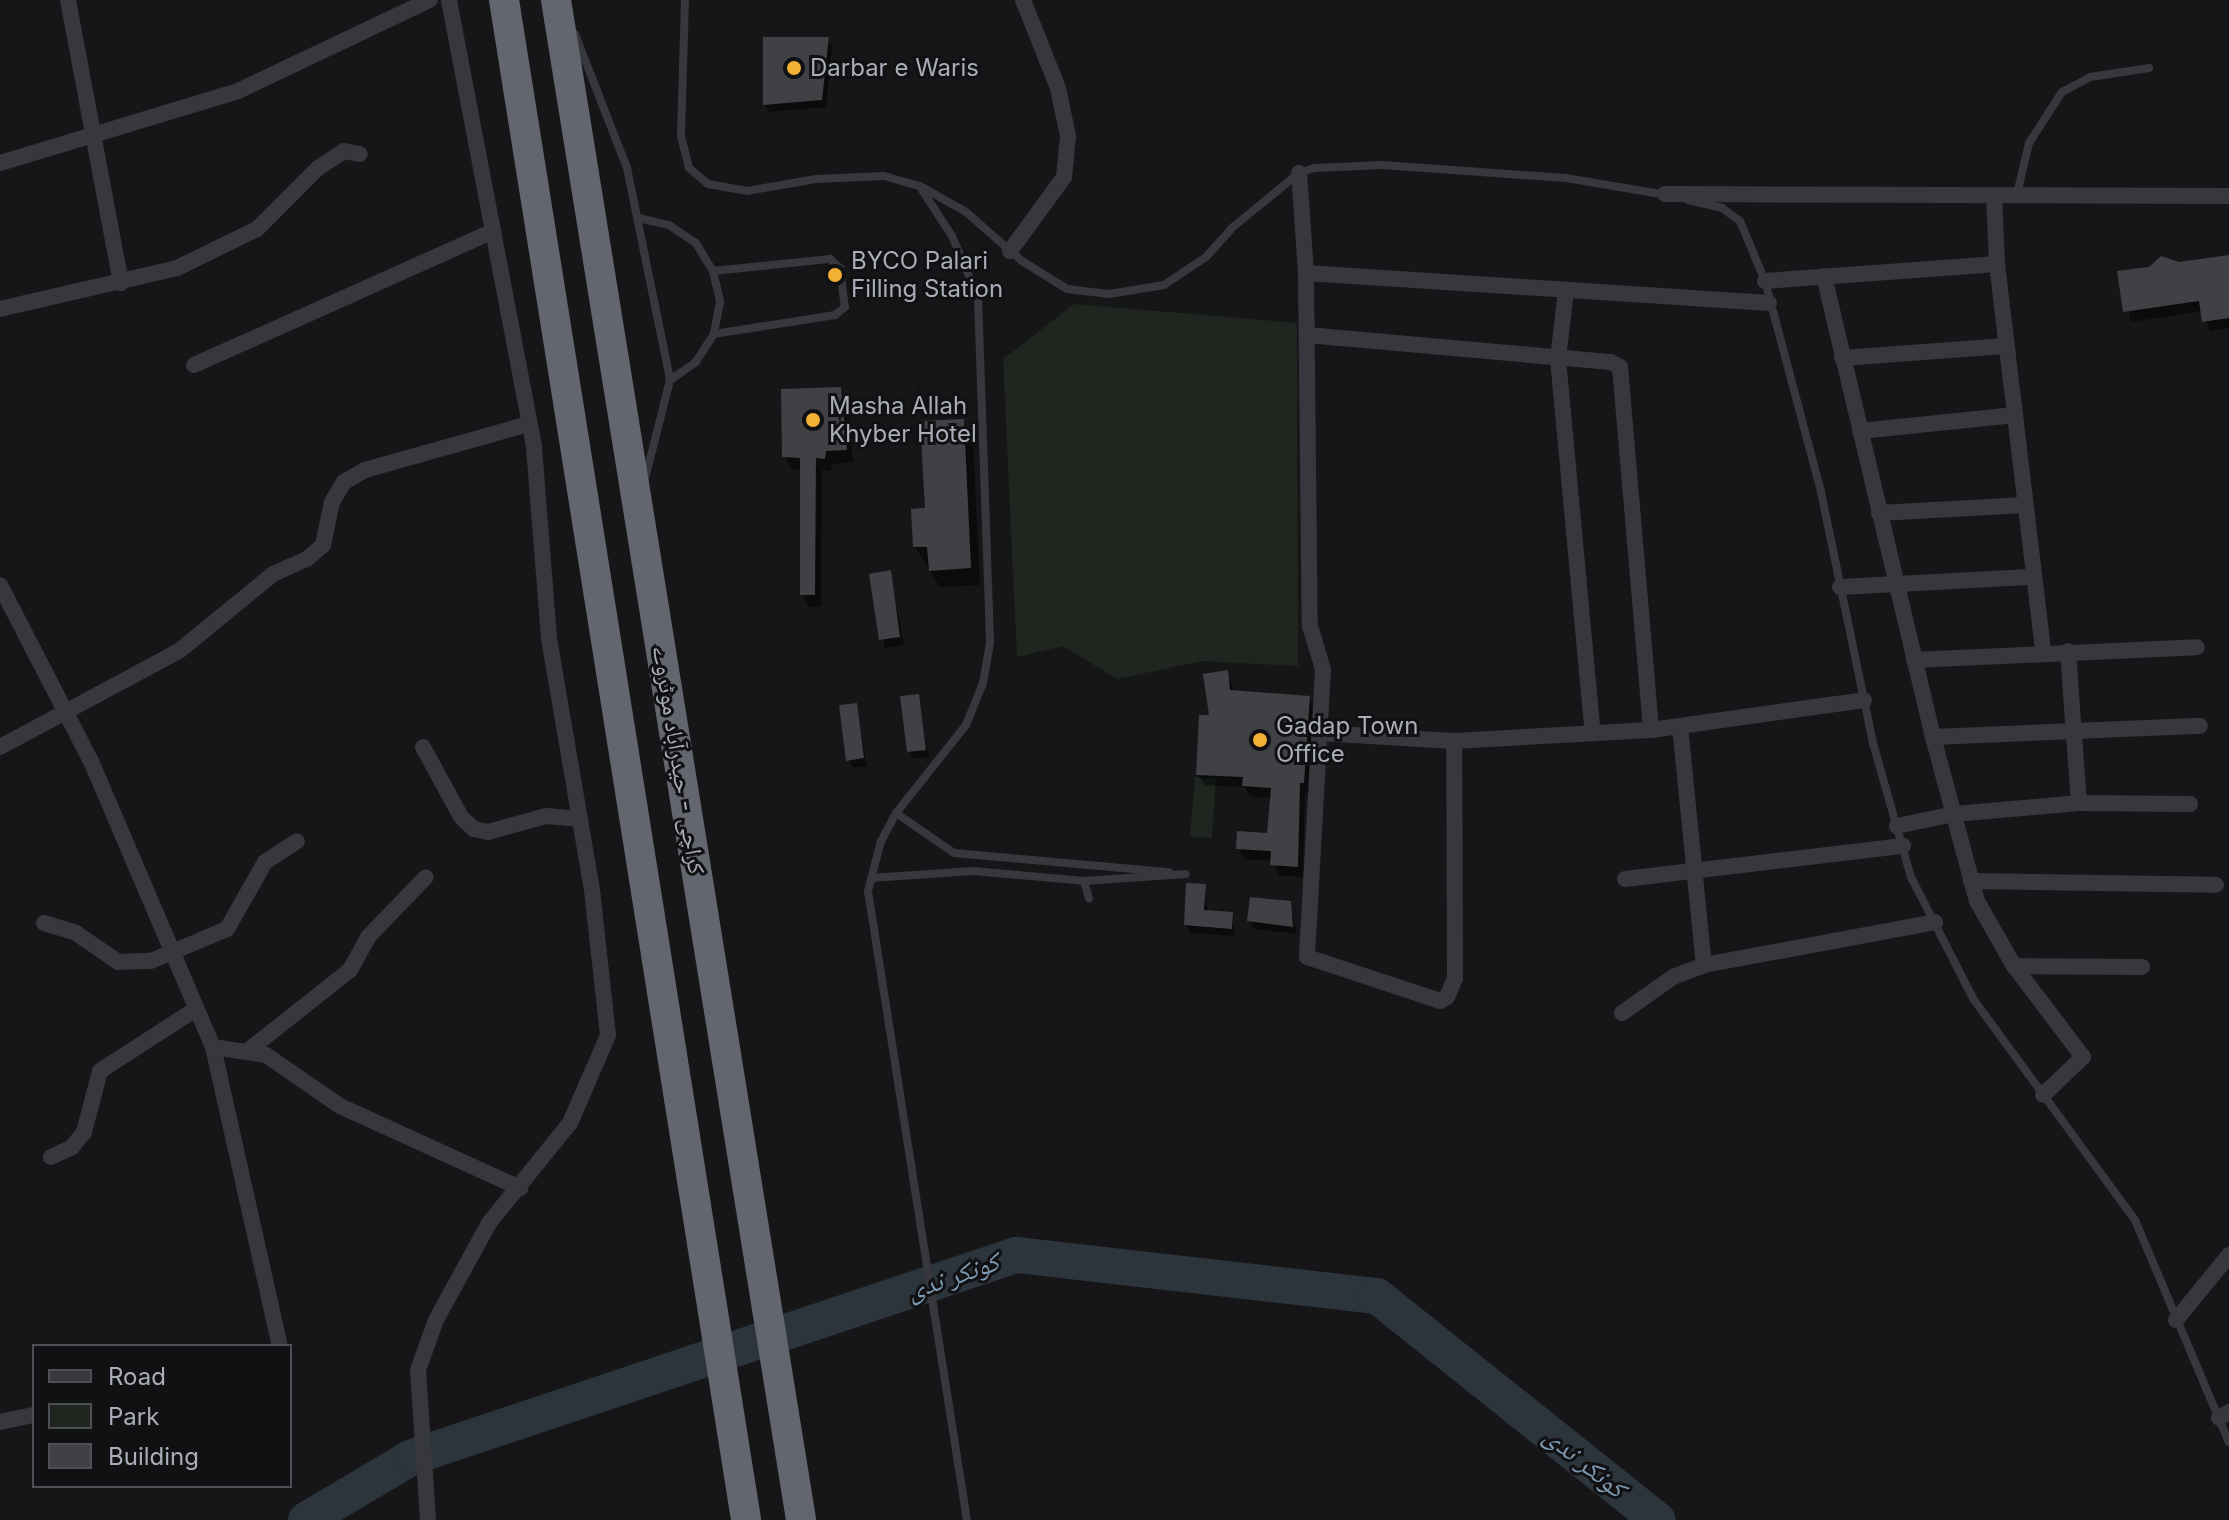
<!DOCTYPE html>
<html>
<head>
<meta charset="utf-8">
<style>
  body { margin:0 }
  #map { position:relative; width:2229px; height:1520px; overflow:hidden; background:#161618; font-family:Inter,"Noto Naskh Arabic",sans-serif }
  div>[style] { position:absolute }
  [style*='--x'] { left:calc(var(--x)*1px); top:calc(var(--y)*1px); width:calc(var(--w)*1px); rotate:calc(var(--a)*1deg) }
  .green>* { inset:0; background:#1e261f }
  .shadow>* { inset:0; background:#0007 }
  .river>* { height:36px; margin:-18px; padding:0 18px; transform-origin:18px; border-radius:18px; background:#2c353c }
  .building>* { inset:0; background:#404145 }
  .lane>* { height:8px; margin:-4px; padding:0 4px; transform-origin:4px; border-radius:4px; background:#37383d }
  .street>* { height:16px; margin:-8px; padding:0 8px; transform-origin:8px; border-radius:8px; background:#37383d }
  .highway>* { height:30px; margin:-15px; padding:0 15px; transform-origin:15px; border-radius:15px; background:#63666e }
  .dots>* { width:22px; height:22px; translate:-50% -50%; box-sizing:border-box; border:4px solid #111113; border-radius:50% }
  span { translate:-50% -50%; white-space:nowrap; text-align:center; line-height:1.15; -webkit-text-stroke:6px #111113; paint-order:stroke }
  .poi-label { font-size:24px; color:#a8adb8 }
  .left { translate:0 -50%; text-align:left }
  .street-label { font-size:24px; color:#a8adb8 }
  .water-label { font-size:26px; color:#7f9bb3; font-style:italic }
  .legend { position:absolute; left:32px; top:1344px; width:260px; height:144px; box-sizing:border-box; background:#111113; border:2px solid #4d4f55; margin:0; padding:10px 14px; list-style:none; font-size:24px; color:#a8adb8 }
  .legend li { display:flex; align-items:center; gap:16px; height:40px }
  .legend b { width:40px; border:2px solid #4d4f55 }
</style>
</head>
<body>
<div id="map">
  <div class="green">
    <i style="clip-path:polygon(1074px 304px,1297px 323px,1298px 666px,1202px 661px,1117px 679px,1063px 646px,1017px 657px,1003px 359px)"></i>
    <i style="clip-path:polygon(1195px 777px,1216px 779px,1212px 838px,1190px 837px)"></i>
  </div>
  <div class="shadow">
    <i style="clip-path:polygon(828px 39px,832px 46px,826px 107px,769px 112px,765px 105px)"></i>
    <i style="clip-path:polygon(2229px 256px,2229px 328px,2210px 331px,2202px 311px,2131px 322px,2120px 273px)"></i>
    <i style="clip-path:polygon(840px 389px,848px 401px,853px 462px,832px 464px,831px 471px,822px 470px,821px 607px,809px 607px,802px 594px,802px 470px,792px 469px,784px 456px)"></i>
    <i style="clip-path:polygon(963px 421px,973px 439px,980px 585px,940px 587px,915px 547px)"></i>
    <i style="clip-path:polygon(890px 573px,904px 645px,885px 648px,871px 575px)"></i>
    <i style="clip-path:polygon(1227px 672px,1234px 692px,1309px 698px,1315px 708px,1310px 793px,1305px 793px,1303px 877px,1279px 876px,1273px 861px,1245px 859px,1238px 848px,1269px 836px,1272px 798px,1250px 796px,1245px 787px,1205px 785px,1198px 775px)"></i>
    <i style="clip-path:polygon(917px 696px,929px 757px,914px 759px,909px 751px)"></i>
    <i style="clip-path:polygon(856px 705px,867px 766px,853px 768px,848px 760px)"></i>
    <i style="clip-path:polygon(1204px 886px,1208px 912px,1232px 914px,1235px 936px,1190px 933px,1186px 925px)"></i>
    <i style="clip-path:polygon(1290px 903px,1297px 934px,1254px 929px,1250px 920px)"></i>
  </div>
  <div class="river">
    <i style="--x:306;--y:1520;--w:123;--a:-30.7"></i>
    <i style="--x:412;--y:1457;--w:637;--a:-18.49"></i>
    <i style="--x:1016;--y:1255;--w:363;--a:6.5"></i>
    <i style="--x:1377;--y:1296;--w:359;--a:38.6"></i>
  </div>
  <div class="building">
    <i style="clip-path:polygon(763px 37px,829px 37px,822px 100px,763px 105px)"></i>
    <i style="clip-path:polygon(2229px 255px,2229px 318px,2202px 322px,2199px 301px,2123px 312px,2117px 271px,2149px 267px,2161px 256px,2179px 262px)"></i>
    <i style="clip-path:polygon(841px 387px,847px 450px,826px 451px,825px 459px,816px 458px,815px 595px,800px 595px,800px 458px,782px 457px,781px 389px)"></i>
    <i style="clip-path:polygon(964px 419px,971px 568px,929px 571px,927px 547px,913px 547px,911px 509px,925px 508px,920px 421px)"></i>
    <i style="clip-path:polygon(891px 570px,900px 637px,879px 640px,869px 574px)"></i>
    <i style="clip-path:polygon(1228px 670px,1230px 690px,1310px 696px,1304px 783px,1300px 783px,1298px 867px,1270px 865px,1271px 851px,1236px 849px,1237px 831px,1267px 833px,1271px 788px,1242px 786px,1243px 777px,1196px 775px,1199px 715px,1209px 715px,1203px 674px)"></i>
    <i style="clip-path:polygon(919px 694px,926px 750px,907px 752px,900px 696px)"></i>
    <i style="clip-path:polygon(857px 703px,864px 758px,846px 761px,839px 705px)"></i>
    <i style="clip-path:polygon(1186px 883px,1206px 884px,1204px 910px,1233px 912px,1232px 929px,1184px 925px)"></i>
    <i style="clip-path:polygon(1250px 897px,1291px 901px,1293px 927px,1247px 921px)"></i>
  </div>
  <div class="lane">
    <i style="--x:685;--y:0;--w:136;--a:91.7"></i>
    <i style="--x:681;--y:136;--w:33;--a:76"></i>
    <i style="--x:689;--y:168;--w:25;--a:40"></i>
    <i style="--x:708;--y:184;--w:40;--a:10"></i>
    <i style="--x:747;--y:191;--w:70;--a:-9.9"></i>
    <i style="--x:816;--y:179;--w:68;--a:-2.5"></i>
    <i style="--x:884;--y:176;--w:37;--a:16"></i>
    <i style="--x:920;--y:186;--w:53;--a:29.5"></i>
    <i style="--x:966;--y:212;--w:74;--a:41.2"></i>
    <i style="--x:1022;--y:261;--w:53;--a:31.9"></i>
    <i style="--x:1067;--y:289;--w:42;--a:6.8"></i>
    <i style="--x:1109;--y:294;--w:56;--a:-9.3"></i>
    <i style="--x:1164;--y:285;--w:50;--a:-33.7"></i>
    <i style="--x:1206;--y:257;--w:40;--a:-48"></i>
    <i style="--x:1233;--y:227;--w:85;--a:-39.3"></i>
    <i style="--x:1299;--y:173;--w:16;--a:-18"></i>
    <i style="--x:1314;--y:168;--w:69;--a:-2.5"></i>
    <i style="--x:1383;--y:165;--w:183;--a:4.1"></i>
    <i style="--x:1566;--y:178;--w:102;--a:9.6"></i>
    <i style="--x:575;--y:34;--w:144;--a:68.8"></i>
    <i style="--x:627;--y:168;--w:216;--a:78.5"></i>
    <i style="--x:670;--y:380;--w:102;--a:104.2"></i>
    <i style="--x:922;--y:190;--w:55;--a:56.9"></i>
    <i style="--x:952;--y:236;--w:66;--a:66.9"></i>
    <i style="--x:978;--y:297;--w:346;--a:88"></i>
    <i style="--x:990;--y:643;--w:41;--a:99.9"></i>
    <i style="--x:983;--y:683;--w:45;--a:112"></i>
    <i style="--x:966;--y:725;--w:112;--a:128.5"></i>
    <i style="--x:896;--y:813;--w:32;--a:118"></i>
    <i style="--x:881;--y:841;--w:52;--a:104.6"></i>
    <i style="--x:868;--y:891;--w:637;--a:81.06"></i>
    <i style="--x:2017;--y:194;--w:52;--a:-76.8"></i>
    <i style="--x:2029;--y:143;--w:61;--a:-57.1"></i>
    <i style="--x:2062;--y:92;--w:32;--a:-28"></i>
    <i style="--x:2090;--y:77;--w:60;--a:-8.7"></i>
    <i style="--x:1688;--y:200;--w:35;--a:13"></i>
    <i style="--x:1722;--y:208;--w:22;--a:36"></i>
    <i style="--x:1740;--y:221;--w:65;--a:67.4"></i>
    <i style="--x:1765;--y:281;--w:218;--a:75.1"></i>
    <i style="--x:1821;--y:492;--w:256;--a:78.3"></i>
    <i style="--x:1873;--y:743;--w:139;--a:74.2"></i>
    <i style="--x:1911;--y:877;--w:138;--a:62.9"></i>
    <i style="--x:1974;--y:1000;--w:273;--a:53.8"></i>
    <i style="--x:2135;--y:1220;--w:241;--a:67.1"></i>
    <i style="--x:638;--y:218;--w:32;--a:13"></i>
    <i style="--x:669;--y:225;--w:32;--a:34"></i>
    <i style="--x:696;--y:243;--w:33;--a:59"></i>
    <i style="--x:713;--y:271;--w:32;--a:77"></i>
    <i style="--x:720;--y:302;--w:33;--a:101"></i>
    <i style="--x:714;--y:334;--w:33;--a:123"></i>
    <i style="--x:696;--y:362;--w:32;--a:145"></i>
    <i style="--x:713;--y:271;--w:118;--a:-5.9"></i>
    <i style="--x:830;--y:259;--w:13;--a:42"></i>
    <i style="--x:840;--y:268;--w:39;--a:83"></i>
    <i style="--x:845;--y:307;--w:13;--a:141"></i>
    <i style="--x:835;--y:315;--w:122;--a:171.1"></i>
    <i style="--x:896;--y:813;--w:70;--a:34.6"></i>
    <i style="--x:954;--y:853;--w:216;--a:5.1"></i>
    <i style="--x:871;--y:878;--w:102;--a:-3.9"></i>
    <i style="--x:973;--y:871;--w:111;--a:5.1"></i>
    <i style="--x:1084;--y:881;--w:102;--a:-3.9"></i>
    <i style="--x:1084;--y:881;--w:18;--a:74"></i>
  </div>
  <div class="street">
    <i style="--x:68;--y:0;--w:288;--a:79.4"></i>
    <i style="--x:0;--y:163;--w:249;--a:-16.8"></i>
    <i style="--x:238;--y:91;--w:212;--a:-25.4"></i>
    <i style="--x:1299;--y:173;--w:100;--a:86"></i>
    <i style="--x:1306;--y:273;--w:353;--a:89.4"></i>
    <i style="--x:1310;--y:626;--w:45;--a:73.2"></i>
    <i style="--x:1323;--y:669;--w:288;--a:93.2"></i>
    <i style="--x:1307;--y:957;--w:140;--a:18.3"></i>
    <i style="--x:1440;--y:1001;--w:8;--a:-30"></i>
    <i style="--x:1447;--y:997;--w:21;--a:-67"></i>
    <i style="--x:1455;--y:978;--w:237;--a:-90.2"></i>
    <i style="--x:1665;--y:194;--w:564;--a:0.2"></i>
    <i style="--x:1994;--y:195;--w:69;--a:87.5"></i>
    <i style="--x:1997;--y:264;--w:391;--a:83.2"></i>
    <i style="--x:1010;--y:251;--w:92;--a:-53.9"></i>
    <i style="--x:1064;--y:177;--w:41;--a:-84.4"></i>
    <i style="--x:1068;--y:136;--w:49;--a:-101.8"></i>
    <i style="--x:1058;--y:88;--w:95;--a:-111.7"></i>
    <i style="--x:1306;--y:273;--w:464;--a:3.7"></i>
    <i style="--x:1824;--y:276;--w:474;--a:76.7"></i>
    <i style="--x:1933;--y:737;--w:170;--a:75"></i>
    <i style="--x:1977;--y:901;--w:75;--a:60.4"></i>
    <i style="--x:2014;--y:966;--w:114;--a:52.8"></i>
    <i style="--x:2083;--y:1057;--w:55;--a:136.5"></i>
    <i style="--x:1765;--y:281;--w:233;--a:-4.2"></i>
    <i style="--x:1566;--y:290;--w:69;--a:96.6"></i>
    <i style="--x:1558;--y:359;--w:376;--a:84.7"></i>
    <i style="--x:0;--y:309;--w:182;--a:-13"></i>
    <i style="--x:177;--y:268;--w:89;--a:-26"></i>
    <i style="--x:257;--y:229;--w:86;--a:-45"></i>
    <i style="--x:318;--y:168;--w:31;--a:-33"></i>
    <i style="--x:344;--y:151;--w:16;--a:11"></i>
    <i style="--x:1307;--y:335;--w:305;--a:5.1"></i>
    <i style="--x:1611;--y:362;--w:10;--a:29"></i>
    <i style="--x:1620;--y:367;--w:364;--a:85.1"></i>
    <i style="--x:1842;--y:358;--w:164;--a:-4.2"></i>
    <i style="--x:194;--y:365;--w:328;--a:-24.1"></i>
    <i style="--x:1860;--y:431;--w:156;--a:-5.9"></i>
    <i style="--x:1879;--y:513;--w:146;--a:-3.1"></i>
    <i style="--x:0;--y:585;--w:198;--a:62.7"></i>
    <i style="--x:91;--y:761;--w:311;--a:66.9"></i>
    <i style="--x:213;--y:1047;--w:54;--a:8.6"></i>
    <i style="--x:266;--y:1055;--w:90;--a:34.6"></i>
    <i style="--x:340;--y:1106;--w:198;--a:24.5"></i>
    <i style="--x:1840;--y:587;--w:194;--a:-3"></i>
    <i style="--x:2068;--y:651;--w:152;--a:85.9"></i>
    <i style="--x:1914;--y:660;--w:283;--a:-2.6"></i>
    <i style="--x:1680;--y:726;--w:240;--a:84.3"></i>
    <i style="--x:1319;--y:733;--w:135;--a:3.4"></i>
    <i style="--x:1454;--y:741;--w:197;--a:-3.2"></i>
    <i style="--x:1651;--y:730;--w:215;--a:-8"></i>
    <i style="--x:1933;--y:737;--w:267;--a:-2.4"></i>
    <i style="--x:0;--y:747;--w:203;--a:-28.2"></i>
    <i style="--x:179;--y:651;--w:122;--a:-39.3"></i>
    <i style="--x:273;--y:574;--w:37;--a:-24"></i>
    <i style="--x:307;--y:559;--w:21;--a:-41"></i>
    <i style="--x:323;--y:545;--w:44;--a:-78.2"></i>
    <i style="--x:332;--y:502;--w:23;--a:-59"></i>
    <i style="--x:344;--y:482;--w:24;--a:-30"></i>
    <i style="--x:365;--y:470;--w:170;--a:-15.7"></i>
    <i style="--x:423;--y:747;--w:80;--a:61.5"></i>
    <i style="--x:461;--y:817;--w:18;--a:43"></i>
    <i style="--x:474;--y:829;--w:14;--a:12"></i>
    <i style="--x:488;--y:832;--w:60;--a:-15.4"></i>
    <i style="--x:546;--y:816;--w:34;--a:5"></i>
    <i style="--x:1897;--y:826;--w:58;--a:-11.9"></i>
    <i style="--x:1954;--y:814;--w:125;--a:-5"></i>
    <i style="--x:2079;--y:803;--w:111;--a:0.5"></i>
    <i style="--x:1625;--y:879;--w:280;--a:-6.8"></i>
    <i style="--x:1971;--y:881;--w:245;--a:0.9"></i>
    <i style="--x:44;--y:923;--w:34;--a:17"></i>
    <i style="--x:76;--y:933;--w:51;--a:34.6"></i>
    <i style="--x:118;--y:962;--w:33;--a:-2"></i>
    <i style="--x:151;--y:961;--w:82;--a:-22.8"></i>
    <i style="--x:227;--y:929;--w:77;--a:-60.4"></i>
    <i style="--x:265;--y:862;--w:38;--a:-33"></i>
    <i style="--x:2014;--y:966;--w:128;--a:0.4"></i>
    <i style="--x:1622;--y:1013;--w:62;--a:-35.2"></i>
    <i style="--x:1673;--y:977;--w:33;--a:-21"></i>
    <i style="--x:1704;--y:965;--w:235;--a:-10.5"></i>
    <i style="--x:213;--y:1047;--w:306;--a:77.4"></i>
    <i style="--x:250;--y:1049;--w:127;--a:-38.3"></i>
    <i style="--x:350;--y:970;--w:38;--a:-61"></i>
    <i style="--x:368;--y:937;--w:83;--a:-46"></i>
    <i style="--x:51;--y:1157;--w:23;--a:-25"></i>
    <i style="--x:72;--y:1147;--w:19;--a:-51"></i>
    <i style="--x:84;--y:1132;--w:63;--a:-75.3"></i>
    <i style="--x:100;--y:1071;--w:114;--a:-32.9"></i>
    <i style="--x:2176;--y:1320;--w:84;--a:-50.8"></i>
    <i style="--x:2219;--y:1418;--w:12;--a:-31"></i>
    <i style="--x:0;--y:1422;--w:35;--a:-12"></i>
    <i style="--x:428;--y:1520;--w:150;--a:-93.8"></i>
    <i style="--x:418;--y:1370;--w:53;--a:-70.2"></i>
    <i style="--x:436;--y:1320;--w:111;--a:-61.3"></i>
    <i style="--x:489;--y:1223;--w:129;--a:-51"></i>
    <i style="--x:570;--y:1123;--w:96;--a:-66.6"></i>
    <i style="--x:608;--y:1035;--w:146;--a:-96.3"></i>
    <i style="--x:592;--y:890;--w:256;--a:-99.7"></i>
    <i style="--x:549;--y:638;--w:193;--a:-94.5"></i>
    <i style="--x:534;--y:446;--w:454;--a:-100.8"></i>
  </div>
  <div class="highway">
    <i style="--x:504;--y:0;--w:1539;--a:80.95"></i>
    <i style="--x:556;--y:0;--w:1540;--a:80.84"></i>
  </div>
  <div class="dots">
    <i style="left:794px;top:68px;background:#f2b134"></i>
    <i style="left:835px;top:275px;background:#f2b134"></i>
    <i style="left:813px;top:420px;background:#f2b134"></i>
    <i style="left:1260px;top:740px;background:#f2b134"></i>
  </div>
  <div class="poi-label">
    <span class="left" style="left:810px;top:68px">Darbar e Waris</span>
    <span class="left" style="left:851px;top:275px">BYCO Palari<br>Filling Station</span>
    <span class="left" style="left:829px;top:420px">Masha Allah<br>Khyber Hotel</span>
    <span class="left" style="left:1276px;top:740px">Gadap Town<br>Office</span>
  </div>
  <div class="street-label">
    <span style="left:679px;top:760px;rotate:81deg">کراچی - حیدرآباد موٹروے</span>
  </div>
  <div class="water-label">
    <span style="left:953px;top:1276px;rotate:-19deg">کونکر ندی</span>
    <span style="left:1585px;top:1462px;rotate:39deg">کونکر ندی</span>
  </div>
  <ul class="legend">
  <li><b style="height:10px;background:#37383d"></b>Road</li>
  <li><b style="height:22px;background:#1e261f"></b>Park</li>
  <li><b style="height:22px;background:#404145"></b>Building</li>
  </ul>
</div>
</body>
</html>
